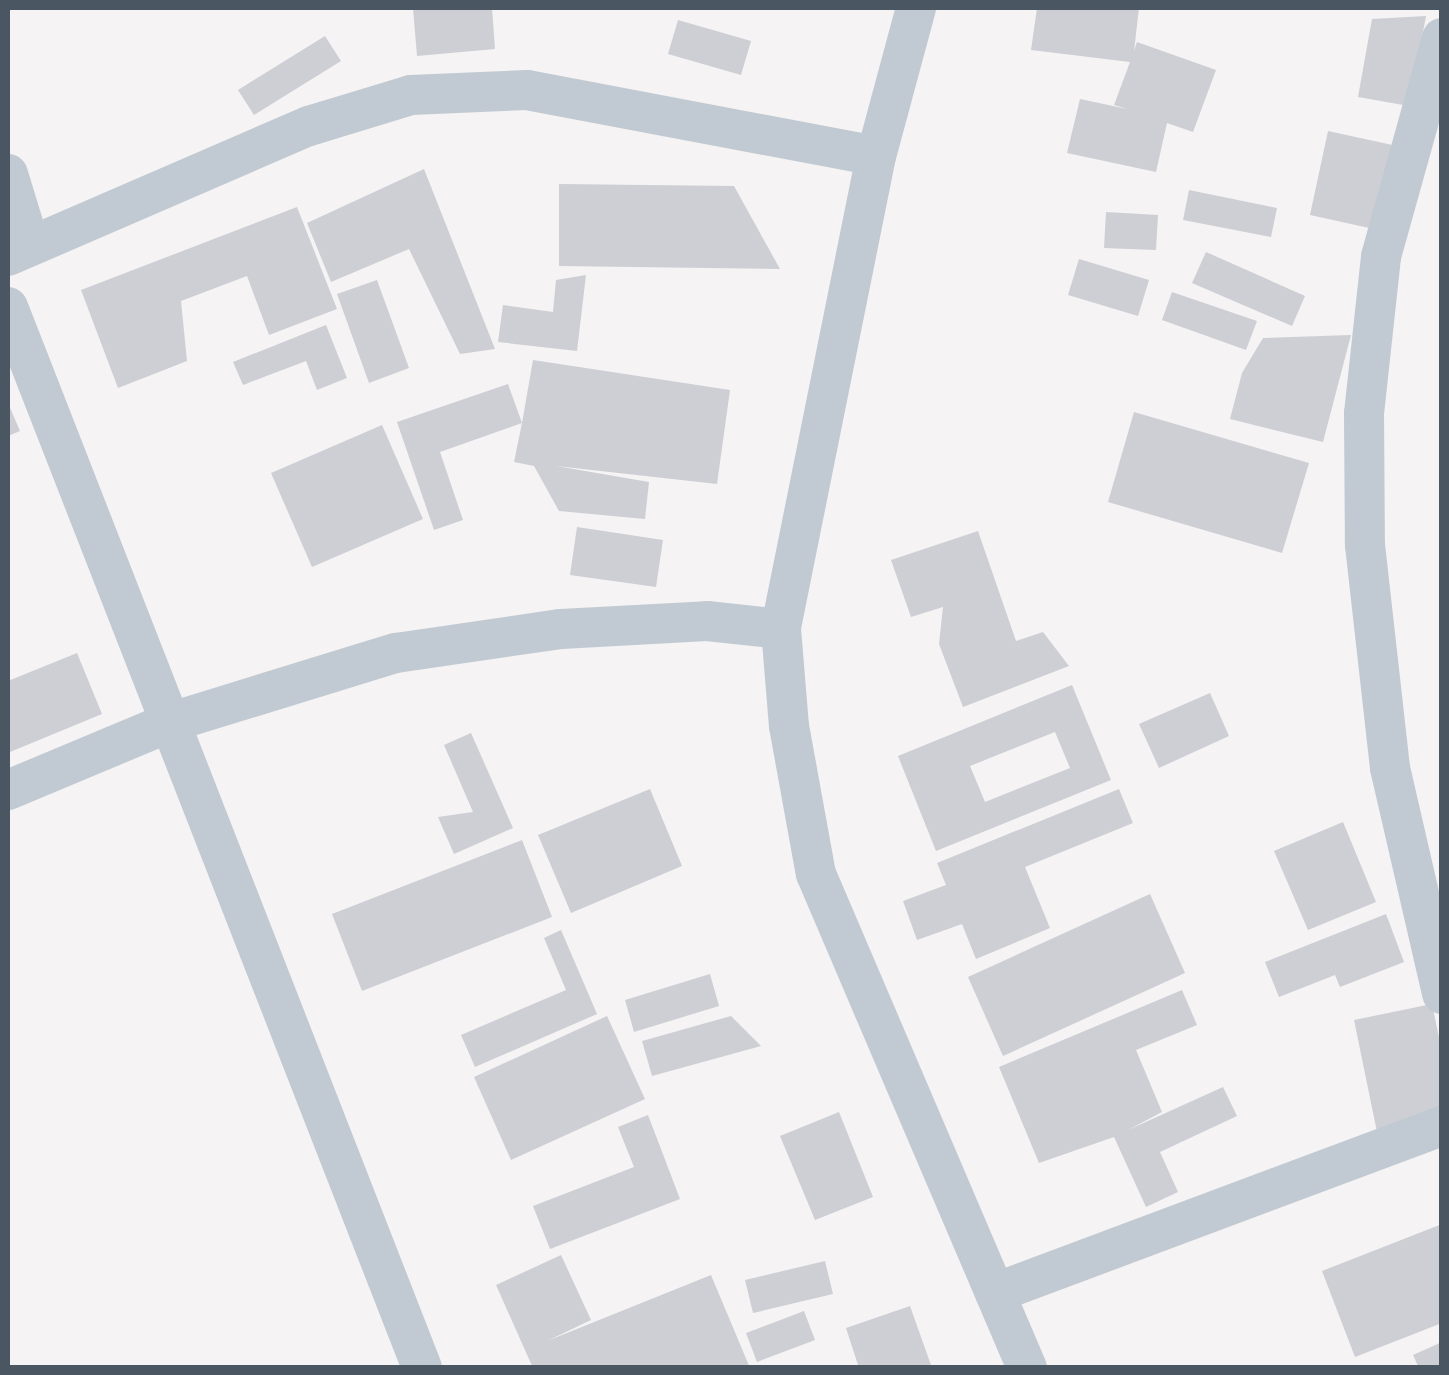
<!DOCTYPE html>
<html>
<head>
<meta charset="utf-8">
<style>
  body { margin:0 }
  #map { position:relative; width:1449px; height:1375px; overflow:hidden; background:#f5f3f3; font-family:Figtree,sans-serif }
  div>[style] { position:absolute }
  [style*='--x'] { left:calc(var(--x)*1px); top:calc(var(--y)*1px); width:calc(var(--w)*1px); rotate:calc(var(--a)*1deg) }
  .building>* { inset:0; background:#cdcfd5 }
  .street>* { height:40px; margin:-20px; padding:0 20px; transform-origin:20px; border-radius:20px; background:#c1cad2 }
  span { translate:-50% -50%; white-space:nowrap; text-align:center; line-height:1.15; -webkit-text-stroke:8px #fff; paint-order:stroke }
  .frame { position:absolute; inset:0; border:10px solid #4a5661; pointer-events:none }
</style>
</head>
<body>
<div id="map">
  <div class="building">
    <i style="clip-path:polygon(413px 8px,492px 8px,495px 49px,417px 56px)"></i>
    <i style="clip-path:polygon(1037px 8px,1139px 8px,1134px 51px,1137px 42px,1216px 70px,1193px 132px,1167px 123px,1156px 172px,1067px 153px,1080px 99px,1127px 109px,1114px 105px,1130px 62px,1031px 50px)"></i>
    <i style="clip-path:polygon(1426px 16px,1409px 106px,1358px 97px,1372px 19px)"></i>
    <i style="clip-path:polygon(678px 20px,751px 41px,741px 75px,668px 54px)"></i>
    <i style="clip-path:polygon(325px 36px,341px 61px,254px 115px,238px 90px)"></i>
    <i style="clip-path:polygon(1328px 131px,1420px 151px,1401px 235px,1310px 215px)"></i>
    <i style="clip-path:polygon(424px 169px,495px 349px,460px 354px,409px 249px,331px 282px,307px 223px)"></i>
    <i style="clip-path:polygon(559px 184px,734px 186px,780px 269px,559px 266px)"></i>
    <i style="clip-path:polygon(1189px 190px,1277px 208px,1271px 237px,1183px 220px)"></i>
    <i style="clip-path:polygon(297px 207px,337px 309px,269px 335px,247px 276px,181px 301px,187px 361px,118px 388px,81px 290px)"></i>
    <i style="clip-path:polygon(1106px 212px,1158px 215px,1156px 250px,1104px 248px)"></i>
    <i style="clip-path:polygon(1206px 252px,1305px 296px,1292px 326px,1192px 283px)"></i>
    <i style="clip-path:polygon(1079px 259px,1149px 280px,1138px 316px,1068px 295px)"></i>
    <i style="clip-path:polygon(586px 275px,577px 351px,498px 342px,503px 305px,553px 312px,556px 280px)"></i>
    <i style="clip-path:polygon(377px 280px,409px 368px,369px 383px,337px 294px)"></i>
    <i style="clip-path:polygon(1172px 292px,1257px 321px,1246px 350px,1162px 320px)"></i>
    <i style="clip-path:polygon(326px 325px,347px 378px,317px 390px,306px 361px,243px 385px,233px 362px)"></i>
    <i style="clip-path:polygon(1351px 335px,1323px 442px,1230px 419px,1242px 373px,1263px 338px)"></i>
    <i style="clip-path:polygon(533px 360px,730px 390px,717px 484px,556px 466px,649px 482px,645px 519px,559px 511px,534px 466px,514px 462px,522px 423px,440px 452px,463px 520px,434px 530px,397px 422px,508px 384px,522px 423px)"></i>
    <i style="clip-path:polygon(8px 403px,20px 431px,8px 436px)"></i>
    <i style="clip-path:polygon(1134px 412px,1309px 463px,1282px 553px,1108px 502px)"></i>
    <i style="clip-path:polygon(382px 425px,423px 519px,312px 567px,271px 473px)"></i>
    <i style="clip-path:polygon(577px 527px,663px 540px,656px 587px,570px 575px)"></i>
    <i style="clip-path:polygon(978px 531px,1016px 641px,1043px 632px,1069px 666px,963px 707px,939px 644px,943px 607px,911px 617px,891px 560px)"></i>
    <i style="clip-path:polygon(77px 653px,102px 714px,10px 752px,8px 681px)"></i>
    <i style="clip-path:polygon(evenodd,1072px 685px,1111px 780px,936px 851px,898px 756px,1072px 685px,1055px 732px,1070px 768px,985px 802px,970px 766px,1055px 732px)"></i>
    <i style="clip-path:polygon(1210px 693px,1229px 736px,1159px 768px,1139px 724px)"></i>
    <i style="clip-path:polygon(471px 733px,513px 828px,454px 854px,438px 817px,473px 812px,444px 745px)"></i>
    <i style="clip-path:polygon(650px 789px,682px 866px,571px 913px,538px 835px)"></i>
    <i style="clip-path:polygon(1119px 789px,1133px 823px,1025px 867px,1050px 928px,976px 959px,962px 924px,917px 940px,903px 901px,946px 885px,937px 863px)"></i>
    <i style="clip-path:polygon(1343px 822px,1376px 902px,1308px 930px,1274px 851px)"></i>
    <i style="clip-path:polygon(522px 840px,552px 917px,362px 991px,332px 914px)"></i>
    <i style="clip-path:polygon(1150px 894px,1185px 973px,1003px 1056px,968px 977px)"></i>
    <i style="clip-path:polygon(1386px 914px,1404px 962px,1340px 987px,1335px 975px,1279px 997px,1265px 962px)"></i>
    <i style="clip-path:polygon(561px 930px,597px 1014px,475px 1067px,461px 1035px,566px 990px,544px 938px)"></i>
    <i style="clip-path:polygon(710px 974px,719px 1006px,634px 1032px,625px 1000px)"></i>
    <i style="clip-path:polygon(1182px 990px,1197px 1025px,1136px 1050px,1162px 1112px,1128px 1130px,1223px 1087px,1237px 1116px,1160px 1152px,1178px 1192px,1146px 1207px,1114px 1137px,1039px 1163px,999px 1067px)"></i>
    <i style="clip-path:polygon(1432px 1004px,1442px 1052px,1442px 1118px,1377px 1132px,1354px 1020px)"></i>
    <i style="clip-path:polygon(607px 1016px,645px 1099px,511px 1160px,474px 1077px)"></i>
    <i style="clip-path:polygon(731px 1016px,761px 1046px,652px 1076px,642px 1041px)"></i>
    <i style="clip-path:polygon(839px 1112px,873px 1197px,815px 1220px,780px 1136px)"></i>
    <i style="clip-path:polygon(648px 1115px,680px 1199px,550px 1249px,533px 1206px,634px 1167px,618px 1127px)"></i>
    <i style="clip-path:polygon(1442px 1224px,1442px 1323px,1355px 1357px,1322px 1271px)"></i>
    <i style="clip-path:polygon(561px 1255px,591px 1320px,547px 1341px,711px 1275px,750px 1368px,533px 1368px,496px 1285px)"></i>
    <i style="clip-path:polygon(825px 1261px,833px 1294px,753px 1313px,745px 1280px)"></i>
    <i style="clip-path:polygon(910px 1306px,932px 1368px,859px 1368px,846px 1328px)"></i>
    <i style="clip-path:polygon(804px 1311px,815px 1340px,757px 1362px,746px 1333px)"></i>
    <i style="clip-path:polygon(1442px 1342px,1442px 1368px,1419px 1368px,1413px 1355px)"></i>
  </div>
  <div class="street">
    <i style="--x:916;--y:8;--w:153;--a:105.1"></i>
    <i style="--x:876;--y:156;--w:482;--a:101.4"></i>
    <i style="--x:781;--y:629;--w:97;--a:85.3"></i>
    <i style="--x:789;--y:726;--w:150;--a:79.7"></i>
    <i style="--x:816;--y:874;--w:537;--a:66.87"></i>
    <i style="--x:1442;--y:38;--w:227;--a:105.6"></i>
    <i style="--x:1381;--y:257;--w:157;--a:96.2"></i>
    <i style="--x:1364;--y:413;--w:132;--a:89.6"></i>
    <i style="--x:1365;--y:545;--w:224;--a:83.6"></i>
    <i style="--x:1390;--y:768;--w:232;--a:77"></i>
    <i style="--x:8;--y:174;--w:75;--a:73"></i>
    <i style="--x:8;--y:256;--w:328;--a:-23.4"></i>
    <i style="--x:309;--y:126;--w:107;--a:-16.9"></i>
    <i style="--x:411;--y:95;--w:116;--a:-2.5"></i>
    <i style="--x:527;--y:90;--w:355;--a:10.7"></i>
    <i style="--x:8;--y:307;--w:1139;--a:68.68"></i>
    <i style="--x:8;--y:790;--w:173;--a:-22.7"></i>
    <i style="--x:168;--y:723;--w:239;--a:-17.1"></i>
    <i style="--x:396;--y:653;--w:167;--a:-8.3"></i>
    <i style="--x:561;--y:629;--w:146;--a:-3.1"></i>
    <i style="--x:707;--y:621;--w:74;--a:6.2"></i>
    <i style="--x:995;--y:1293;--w:477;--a:-20.5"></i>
  </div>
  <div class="frame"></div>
</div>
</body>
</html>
